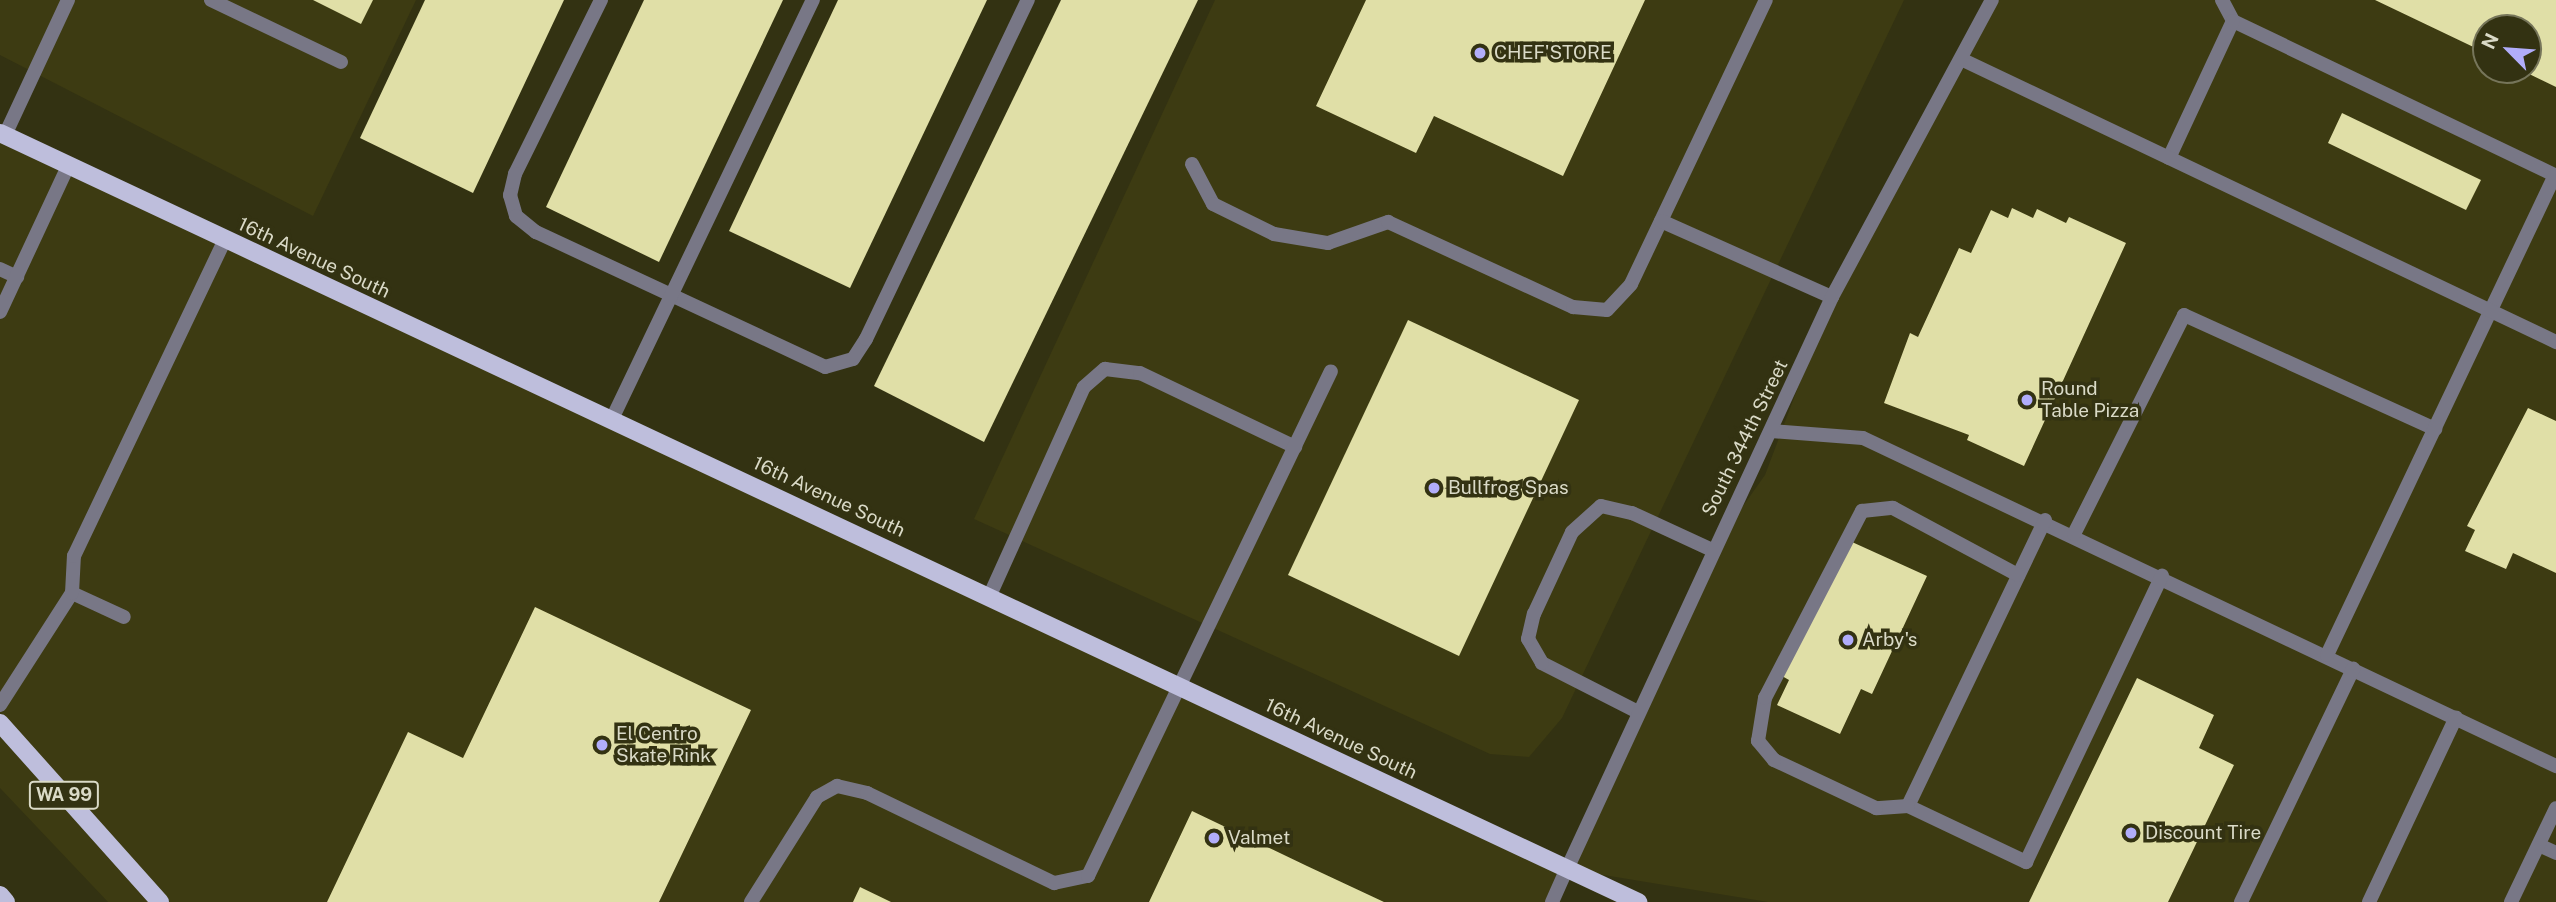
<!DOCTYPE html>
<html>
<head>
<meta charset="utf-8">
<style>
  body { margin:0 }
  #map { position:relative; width:2556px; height:902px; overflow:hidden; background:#333212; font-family:"Public Sans",sans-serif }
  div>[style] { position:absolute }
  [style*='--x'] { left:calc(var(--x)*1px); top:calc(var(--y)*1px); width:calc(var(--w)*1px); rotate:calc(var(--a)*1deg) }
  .built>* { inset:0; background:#3d3b12 }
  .building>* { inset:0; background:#e0dfa7 }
  .service>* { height:14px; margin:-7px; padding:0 7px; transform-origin:7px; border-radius:7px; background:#787786 }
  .minor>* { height:14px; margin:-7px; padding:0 7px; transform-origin:7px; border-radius:7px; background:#787786 }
  .tertiary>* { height:14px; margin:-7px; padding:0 7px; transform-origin:7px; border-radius:7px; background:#787786 }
  .primary>* { height:18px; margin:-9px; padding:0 9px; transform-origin:9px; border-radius:9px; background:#bebedc }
  .dots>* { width:19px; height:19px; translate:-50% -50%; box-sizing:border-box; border:4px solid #333212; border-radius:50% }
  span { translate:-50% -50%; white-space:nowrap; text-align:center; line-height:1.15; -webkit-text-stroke:7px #333212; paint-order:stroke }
  .shield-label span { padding:2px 5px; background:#333212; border:2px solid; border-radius:5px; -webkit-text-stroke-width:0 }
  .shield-label { font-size:18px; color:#dadac7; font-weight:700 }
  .poi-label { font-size:19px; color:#dadac7 }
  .left { translate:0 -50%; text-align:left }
  .street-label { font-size:19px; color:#dadac7 }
  .north { position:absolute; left:2472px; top:14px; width:70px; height:70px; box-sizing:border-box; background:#333212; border:2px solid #76755a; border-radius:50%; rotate:295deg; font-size:19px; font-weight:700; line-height:28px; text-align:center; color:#dadac7 }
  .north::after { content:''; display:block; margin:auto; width:24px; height:32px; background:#b1adfa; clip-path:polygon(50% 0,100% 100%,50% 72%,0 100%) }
</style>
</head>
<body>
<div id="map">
  <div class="built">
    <i style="clip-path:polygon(0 0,416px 0,313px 216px,0 55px)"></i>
    <i style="clip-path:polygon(1215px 0,1904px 0,1562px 718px,1529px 757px,1490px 754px,974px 519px)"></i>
    <i style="clip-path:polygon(evenodd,1992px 0,2556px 0,2556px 902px,1768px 902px,1567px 869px,1552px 902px,108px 902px,0 788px,0 133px,1567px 869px,1712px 550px,1765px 475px,1832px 297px,1992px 0,2486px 28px,2528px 28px,2528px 70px,2486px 70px,2486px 28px)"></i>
  </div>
  <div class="building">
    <i style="clip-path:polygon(313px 0,373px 0,361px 24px)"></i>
    <i style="clip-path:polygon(425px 0,564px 0,473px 193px,360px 138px)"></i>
    <i style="clip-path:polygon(644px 0,783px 0,659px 262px,546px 207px)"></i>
    <i style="clip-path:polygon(838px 0,987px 0,850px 288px,729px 231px)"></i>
    <i style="clip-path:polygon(1061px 0,1198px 0,984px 442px,874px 386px)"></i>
    <i style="clip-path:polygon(1366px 0,1645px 0,1563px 176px,1434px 116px,1416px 153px,1316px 106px)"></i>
    <i style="clip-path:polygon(2375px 0,2556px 0,2556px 87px,2521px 70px,2528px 70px,2528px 28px,2486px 28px,2486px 53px)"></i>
    <i style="clip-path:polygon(2342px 113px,2481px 180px,2466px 210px,2328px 143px)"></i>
    <i style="clip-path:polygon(2012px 208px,2033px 218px,2037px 209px,2066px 223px,2069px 217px,2126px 243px,2024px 466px,1967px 440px,1969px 435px,1884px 403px,1910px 333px,1918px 337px,1959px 248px,1971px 253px,1991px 210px,2008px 218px)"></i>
    <i style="clip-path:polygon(1408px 320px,1579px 400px,1459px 656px,1288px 575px)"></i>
    <i style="clip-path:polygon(2528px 408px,2556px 421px,2556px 573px,2513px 553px,2506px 569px,2465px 551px,2475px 530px,2467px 526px)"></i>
    <i style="clip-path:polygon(1852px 542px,1927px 576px,1872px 694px,1861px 689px,1840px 734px,1777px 705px,1789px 680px,1782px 676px)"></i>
    <i style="clip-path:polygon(535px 607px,751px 710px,659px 902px,327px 902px,408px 732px,463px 758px)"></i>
    <i style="clip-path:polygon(2137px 678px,2214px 715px,2199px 748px,2234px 765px,2168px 902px,2029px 902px)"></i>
    <i style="clip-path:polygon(1192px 811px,1307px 866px,1384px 902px,1149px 902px)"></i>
    <i style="clip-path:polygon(860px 887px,891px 902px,853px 902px)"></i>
  </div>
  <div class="service">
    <i style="--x:211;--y:0;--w:144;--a:25.5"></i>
    <i style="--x:601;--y:0;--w:194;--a:116.3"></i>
    <i style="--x:515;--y:174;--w:22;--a:103"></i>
    <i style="--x:510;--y:195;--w:22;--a:74"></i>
    <i style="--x:516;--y:216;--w:26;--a:39"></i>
    <i style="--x:536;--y:232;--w:319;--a:25"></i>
    <i style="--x:825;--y:367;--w:29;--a:-16"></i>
    <i style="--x:853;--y:359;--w:24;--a:-57"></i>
    <i style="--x:866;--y:339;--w:376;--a:-64.5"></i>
    <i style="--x:2222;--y:0;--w:24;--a:62"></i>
    <i style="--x:2233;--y:21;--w:358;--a:25.6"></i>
    <i style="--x:2169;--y:158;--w:151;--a:-65"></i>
    <i style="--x:1192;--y:164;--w:45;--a:62.3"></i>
    <i style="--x:1213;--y:204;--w:68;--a:26.2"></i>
    <i style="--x:1274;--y:234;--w:55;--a:9.5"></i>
    <i style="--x:1328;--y:243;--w:64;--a:-19.3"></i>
    <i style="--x:1388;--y:222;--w:204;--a:24.7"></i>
    <i style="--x:1573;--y:307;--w:34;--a:5"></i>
    <i style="--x:1607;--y:310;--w:35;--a:-47"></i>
    <i style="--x:1631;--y:284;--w:314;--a:-64.6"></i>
    <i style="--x:1661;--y:221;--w:187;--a:24"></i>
    <i style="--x:0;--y:269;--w:19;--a:25"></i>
    <i style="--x:0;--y:312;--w:161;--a:-65"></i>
    <i style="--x:612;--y:419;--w:465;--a:-64.4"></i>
    <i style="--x:1771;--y:431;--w:92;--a:4.4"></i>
    <i style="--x:1863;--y:438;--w:767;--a:25.33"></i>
    <i style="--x:2045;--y:520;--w:317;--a:115.6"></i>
    <i style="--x:1908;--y:806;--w:131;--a:25.4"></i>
    <i style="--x:2026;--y:862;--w:317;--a:-64.6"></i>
    <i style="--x:2074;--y:534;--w:245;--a:-63.3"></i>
    <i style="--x:2184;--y:315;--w:276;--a:24.4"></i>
    <i style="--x:72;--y:593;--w:57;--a:24.8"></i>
    <i style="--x:990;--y:595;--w:228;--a:-65.7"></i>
    <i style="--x:1084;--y:387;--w:28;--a:-41"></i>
    <i style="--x:1105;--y:369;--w:35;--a:7"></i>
    <i style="--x:1140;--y:373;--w:172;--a:25.5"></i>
    <i style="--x:2327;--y:655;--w:531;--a:-64.59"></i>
    <i style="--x:0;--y:705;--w:133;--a:-57.3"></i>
    <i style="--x:72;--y:593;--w:37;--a:-87"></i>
    <i style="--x:74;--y:556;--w:350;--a:-64.5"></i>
    <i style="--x:1638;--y:712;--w:108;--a:-153"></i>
    <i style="--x:1542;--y:663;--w:28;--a:-120"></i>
    <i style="--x:1528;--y:639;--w:26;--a:-77"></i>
    <i style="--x:1534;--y:614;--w:90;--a:-65.1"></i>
    <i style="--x:1572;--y:532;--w:39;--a:-42"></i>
    <i style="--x:1601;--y:506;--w:32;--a:13"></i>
    <i style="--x:1632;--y:513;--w:88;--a:24.8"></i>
    <i style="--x:1908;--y:806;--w:32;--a:176"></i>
    <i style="--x:1876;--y:808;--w:113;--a:-154.8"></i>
    <i style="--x:1774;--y:760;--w:25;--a:-130"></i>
    <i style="--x:1758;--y:741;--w:44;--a:-80.8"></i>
    <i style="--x:1765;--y:698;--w:211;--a:-62.6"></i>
    <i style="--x:1862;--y:511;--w:31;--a:-6"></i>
    <i style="--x:1893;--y:508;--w:142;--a:28.2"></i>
    <i style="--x:2539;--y:845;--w:19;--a:25"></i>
    <i style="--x:751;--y:902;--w:124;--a:-57.8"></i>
    <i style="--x:817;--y:797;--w:23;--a:-29"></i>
    <i style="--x:837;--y:786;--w:31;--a:13"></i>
    <i style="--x:867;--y:793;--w:208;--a:25.7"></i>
    <i style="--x:1054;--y:883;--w:35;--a:-12"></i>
    <i style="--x:1088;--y:876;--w:560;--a:-64.3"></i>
    <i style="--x:2241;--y:902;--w:259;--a:-64.3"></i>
    <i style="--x:2369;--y:902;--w:204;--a:-64.8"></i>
    <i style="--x:2511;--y:902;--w:104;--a:-64.4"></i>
  </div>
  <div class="minor">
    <i style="--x:1963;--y:60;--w:657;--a:25.43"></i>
    <i style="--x:5;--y:135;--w:149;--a:-65"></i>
    <i style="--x:1567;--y:869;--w:630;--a:-65.14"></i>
    <i style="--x:1832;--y:297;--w:337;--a:-61.7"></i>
  </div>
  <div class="tertiary">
    <i style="--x:1552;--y:902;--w:36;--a:-66"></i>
  </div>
  <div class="primary">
    <i style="--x:0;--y:133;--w:1810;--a:25.15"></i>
    <i style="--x:0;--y:723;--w:240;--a:48.2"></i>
    <i style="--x:0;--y:895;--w:9;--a:49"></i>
  </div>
  <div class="dots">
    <i style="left:1480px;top:53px;background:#b1adfa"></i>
    <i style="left:2027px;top:400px;background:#b1adfa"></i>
    <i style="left:1434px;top:488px;background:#b1adfa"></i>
    <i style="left:1848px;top:640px;background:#b1adfa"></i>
    <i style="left:602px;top:745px;background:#b1adfa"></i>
    <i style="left:2131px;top:833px;background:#b1adfa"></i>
    <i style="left:1214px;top:838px;background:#b1adfa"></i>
  </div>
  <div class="shield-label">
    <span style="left:64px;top:795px">WA 99</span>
  </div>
  <div class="poi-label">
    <span class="left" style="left:1494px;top:53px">CHEF'STORE</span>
    <span class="left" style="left:2041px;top:400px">Round<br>Table Pizza</span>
    <span class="left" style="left:1448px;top:488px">Bullfrog Spas</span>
    <span class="left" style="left:1862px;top:640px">Arby's</span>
    <span class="left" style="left:616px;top:745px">El Centro<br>Skate Rink</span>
    <span class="left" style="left:2145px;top:833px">Discount Tire</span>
    <span class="left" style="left:1228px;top:838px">Valmet</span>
  </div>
  <div class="street-label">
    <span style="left:314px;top:258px;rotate:25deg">16th Avenue South</span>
    <span style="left:1745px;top:438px;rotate:-64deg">South 344th Street</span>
    <span style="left:829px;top:497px;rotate:25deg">16th Avenue South</span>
    <span style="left:1341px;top:739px;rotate:25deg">16th Avenue South</span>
  </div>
  <div class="north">N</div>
</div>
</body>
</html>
